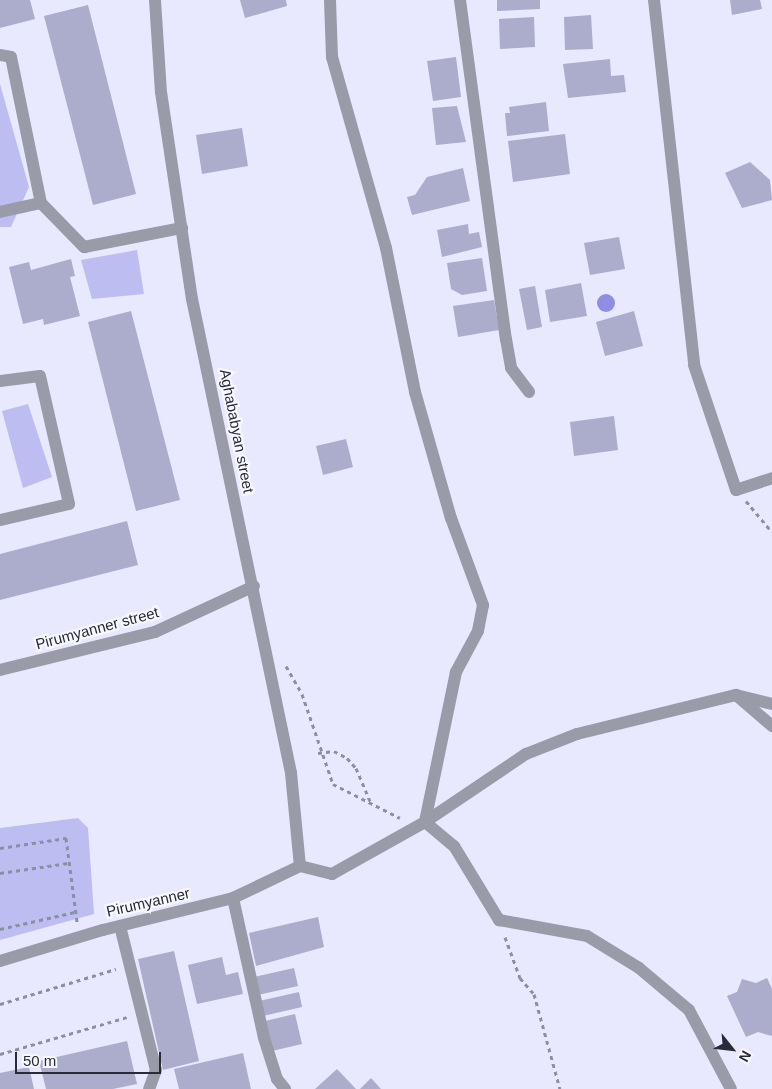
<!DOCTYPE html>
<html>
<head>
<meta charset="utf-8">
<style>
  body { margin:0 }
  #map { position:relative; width:772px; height:1089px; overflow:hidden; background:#e8e9fe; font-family:Arial,sans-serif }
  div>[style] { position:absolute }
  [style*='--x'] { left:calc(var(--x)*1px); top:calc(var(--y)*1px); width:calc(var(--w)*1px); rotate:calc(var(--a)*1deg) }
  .green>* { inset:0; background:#bdbdf2 }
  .water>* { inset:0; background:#908de4 }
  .round { border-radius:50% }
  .building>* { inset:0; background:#acaccd }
  .path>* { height:3px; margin-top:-1.5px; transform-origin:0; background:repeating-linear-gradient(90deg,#8d8e9f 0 4px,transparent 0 8px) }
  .minor>* { height:12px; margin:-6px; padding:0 6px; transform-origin:6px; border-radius:6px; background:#9a9ba9 }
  span { translate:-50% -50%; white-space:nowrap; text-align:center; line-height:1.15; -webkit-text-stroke:4.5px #f7f8ff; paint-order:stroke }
  .street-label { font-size:15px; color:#2a2b37 }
  .north { position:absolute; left:707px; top:1024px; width:50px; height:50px; -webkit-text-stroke:4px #f7f8ff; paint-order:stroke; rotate:119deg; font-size:14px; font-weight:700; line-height:20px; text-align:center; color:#2a2b37 }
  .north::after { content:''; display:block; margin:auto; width:18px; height:22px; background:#2a2b37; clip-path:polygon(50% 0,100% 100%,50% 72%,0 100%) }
  .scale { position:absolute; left:15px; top:1052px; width:146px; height:22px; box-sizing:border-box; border:2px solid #2a2b37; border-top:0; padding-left:6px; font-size:15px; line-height:18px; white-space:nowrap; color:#2a2b37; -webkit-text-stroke:4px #f7f8ff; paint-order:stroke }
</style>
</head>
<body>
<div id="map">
  <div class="green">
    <i style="clip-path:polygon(0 84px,29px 187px,11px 227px,0 227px)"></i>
    <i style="clip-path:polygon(137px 250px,144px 294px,92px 299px,81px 260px)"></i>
    <i style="clip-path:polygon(28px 404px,52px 477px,23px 488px,2px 411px)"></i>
    <i style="clip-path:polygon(78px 818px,88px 828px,94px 914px,0 940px,0 828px)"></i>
  </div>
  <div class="water">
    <i class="round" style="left:597px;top:294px;width:18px;height:18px"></i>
  </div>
  <div class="building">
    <i style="clip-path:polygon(0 0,30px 0,35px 19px,0 28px)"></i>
    <i style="clip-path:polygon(240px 0,286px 0,287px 6px,245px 18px)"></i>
    <i style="clip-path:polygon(497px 0,540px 0,540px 9px,497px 11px)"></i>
    <i style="clip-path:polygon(730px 0,760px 0,762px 9px,732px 15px)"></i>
    <i style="clip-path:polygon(88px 5px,136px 194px,93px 205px,44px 16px)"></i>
    <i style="clip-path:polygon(591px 15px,593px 49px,565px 50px,564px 17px)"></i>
    <i style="clip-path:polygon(534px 17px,535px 47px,500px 49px,499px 19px)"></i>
    <i style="clip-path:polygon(456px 57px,461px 97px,433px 101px,427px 61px)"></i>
    <i style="clip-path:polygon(610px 59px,611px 76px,624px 75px,626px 92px,568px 98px,563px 64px)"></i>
    <i style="clip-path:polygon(546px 102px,549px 131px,507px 136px,505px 113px,510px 113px,509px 107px)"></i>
    <i style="clip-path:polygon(457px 106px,466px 142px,436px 145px,432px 108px)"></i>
    <i style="clip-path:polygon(242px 128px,248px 166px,202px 174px,196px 135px)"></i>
    <i style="clip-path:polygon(565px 134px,570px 174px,513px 182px,508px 141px)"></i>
    <i style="clip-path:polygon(750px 162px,770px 180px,772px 200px,742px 208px,725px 173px)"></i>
    <i style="clip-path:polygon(463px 168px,470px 201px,412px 215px,407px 197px,415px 195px,427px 177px)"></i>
    <i style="clip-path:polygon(468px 224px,469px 234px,479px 232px,482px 247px,442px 257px,437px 230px)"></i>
    <i style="clip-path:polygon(619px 237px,625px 269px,590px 275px,584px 243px)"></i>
    <i style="clip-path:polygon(482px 258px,487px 291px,462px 295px,451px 289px,447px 263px)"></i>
    <i style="clip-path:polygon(71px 259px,75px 276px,70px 277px,80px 316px,44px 325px,43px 319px,23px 324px,9px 267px,29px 262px,31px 270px)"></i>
    <i style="clip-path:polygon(581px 283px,587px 316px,550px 322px,545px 290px)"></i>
    <i style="clip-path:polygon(535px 286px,542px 327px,527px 330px,519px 289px)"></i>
    <i style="clip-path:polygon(494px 300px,499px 330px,458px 337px,453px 306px)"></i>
    <i style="clip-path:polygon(131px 311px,180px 500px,136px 511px,88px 322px)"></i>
    <i style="clip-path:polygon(634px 311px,643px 346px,605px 356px,596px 322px)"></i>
    <i style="clip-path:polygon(614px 416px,618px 450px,574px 456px,570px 422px)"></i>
    <i style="clip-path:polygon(346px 439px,353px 467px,323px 475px,316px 446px)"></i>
    <i style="clip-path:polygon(127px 521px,138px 565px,0 600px,0 554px)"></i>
    <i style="clip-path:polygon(318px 917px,324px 947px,256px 966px,249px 933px)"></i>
    <i style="clip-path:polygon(174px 951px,199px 1061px,163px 1070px,138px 959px)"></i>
    <i style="clip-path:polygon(222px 957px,226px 975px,238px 972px,243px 994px,197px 1004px,188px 965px)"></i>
    <i style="clip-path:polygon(294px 968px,298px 986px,258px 995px,254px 977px)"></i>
    <i style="clip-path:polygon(767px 978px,772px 989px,772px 1036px,758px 1032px,746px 1037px,727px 996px,737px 992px,742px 979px,756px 983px)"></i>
    <i style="clip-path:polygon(299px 992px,302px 1007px,263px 1016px,259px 1001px)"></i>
    <i style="clip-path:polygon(295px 1014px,302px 1044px,272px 1051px,265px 1021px)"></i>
    <i style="clip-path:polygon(127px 1041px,137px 1084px,113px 1089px,46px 1089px,39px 1061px)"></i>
    <i style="clip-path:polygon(243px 1053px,251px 1089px,179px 1089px,174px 1069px)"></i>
    <i style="clip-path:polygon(29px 1067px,34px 1089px,0 1089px,0 1073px)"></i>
    <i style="clip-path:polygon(337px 1069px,356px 1089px,315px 1089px)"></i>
    <i style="clip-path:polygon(371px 1078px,381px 1089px,360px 1089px)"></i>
  </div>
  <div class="path">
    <i style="--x:746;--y:501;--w:40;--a:50"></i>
    <i style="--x:286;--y:666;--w:32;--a:60"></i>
    <i style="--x:302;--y:694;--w:95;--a:71"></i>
    <i style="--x:333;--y:784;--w:75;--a:26.9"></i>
    <i style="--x:318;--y:753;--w:16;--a:-7"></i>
    <i style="--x:334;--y:751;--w:15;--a:28"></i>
    <i style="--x:347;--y:758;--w:13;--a:48"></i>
    <i style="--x:356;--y:768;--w:38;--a:67"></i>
    <i style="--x:0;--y:848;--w:67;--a:-8.6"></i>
    <i style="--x:66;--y:838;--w:85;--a:82.5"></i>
    <i style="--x:0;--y:873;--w:69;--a:-8.4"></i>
    <i style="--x:0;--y:929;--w:77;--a:-12.8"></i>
    <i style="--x:505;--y:937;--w:44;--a:69.9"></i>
    <i style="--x:520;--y:978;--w:21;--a:49"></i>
    <i style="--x:534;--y:994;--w:98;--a:74.7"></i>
    <i style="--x:0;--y:1004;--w:121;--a:-16.8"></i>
    <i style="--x:0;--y:1054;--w:132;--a:-16.2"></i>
  </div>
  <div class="minor">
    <i style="--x:155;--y:0;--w:92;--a:86.3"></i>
    <i style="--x:161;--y:92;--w:209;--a:81.5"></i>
    <i style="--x:192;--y:299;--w:484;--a:78.2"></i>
    <i style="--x:291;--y:773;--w:93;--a:84.5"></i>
    <i style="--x:330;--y:0;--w:57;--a:88"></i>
    <i style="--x:332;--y:57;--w:198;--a:74.2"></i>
    <i style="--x:386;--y:248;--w:147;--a:78.6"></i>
    <i style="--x:415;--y:392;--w:131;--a:74.1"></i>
    <i style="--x:451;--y:518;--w:93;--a:69.8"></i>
    <i style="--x:483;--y:605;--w:26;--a:101"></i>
    <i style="--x:478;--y:631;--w:47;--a:118.2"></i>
    <i style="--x:456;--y:672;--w:153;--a:101.7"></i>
    <i style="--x:425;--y:822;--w:38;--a:40"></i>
    <i style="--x:454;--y:846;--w:87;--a:58.7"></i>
    <i style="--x:499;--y:920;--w:89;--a:10.3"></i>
    <i style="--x:587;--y:936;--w:61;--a:31.6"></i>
    <i style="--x:639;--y:968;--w:65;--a:40"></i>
    <i style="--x:689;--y:1010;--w:89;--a:62"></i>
    <i style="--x:460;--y:0;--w:342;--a:82.3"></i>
    <i style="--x:506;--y:339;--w:29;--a:80"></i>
    <i style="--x:511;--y:368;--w:30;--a:53"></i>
    <i style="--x:654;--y:0;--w:367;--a:83.7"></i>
    <i style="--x:694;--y:365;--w:132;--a:71.4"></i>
    <i style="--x:736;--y:490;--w:38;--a:-18"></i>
    <i style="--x:0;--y:55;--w:11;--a:10"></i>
    <i style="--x:11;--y:57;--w:149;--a:78.4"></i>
    <i style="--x:41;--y:203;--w:62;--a:45.7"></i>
    <i style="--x:84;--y:247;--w:100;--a:-11"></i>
    <i style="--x:0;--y:212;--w:42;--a:-12.4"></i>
    <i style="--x:0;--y:381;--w:40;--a:-7.1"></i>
    <i style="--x:40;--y:376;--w:131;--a:77.2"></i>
    <i style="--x:69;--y:504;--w:71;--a:166.9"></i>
    <i style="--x:0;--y:670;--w:160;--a:-13.8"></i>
    <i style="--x:155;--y:632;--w:109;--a:-24.9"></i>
    <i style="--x:736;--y:695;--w:48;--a:40.7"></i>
    <i style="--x:300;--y:866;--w:33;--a:14"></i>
    <i style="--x:332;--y:874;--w:107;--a:-29.2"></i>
    <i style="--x:425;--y:822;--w:122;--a:-34"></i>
    <i style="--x:526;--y:754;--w:55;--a:-21.4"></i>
    <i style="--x:577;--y:734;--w:164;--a:-13.8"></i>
    <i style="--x:736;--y:695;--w:37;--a:14"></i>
    <i style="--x:233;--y:898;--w:143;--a:77.5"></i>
    <i style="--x:264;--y:1038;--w:43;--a:72.4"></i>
    <i style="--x:277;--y:1079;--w:13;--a:51"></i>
    <i style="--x:120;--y:926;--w:148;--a:76"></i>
    <i style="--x:156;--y:1070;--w:20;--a:110"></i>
    <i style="--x:0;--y:961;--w:108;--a:-16.8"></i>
    <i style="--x:103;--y:930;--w:134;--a:-13.8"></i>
    <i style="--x:233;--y:898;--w:74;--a:-25.5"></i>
  </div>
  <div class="street-label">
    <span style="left:237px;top:431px;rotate:79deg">Aghababyan street</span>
    <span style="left:97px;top:628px;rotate:-15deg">Pirumyanner street</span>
    <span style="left:148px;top:902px;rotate:-13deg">Pirumyanner</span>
  </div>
  <div class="north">N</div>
  <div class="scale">50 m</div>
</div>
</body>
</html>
